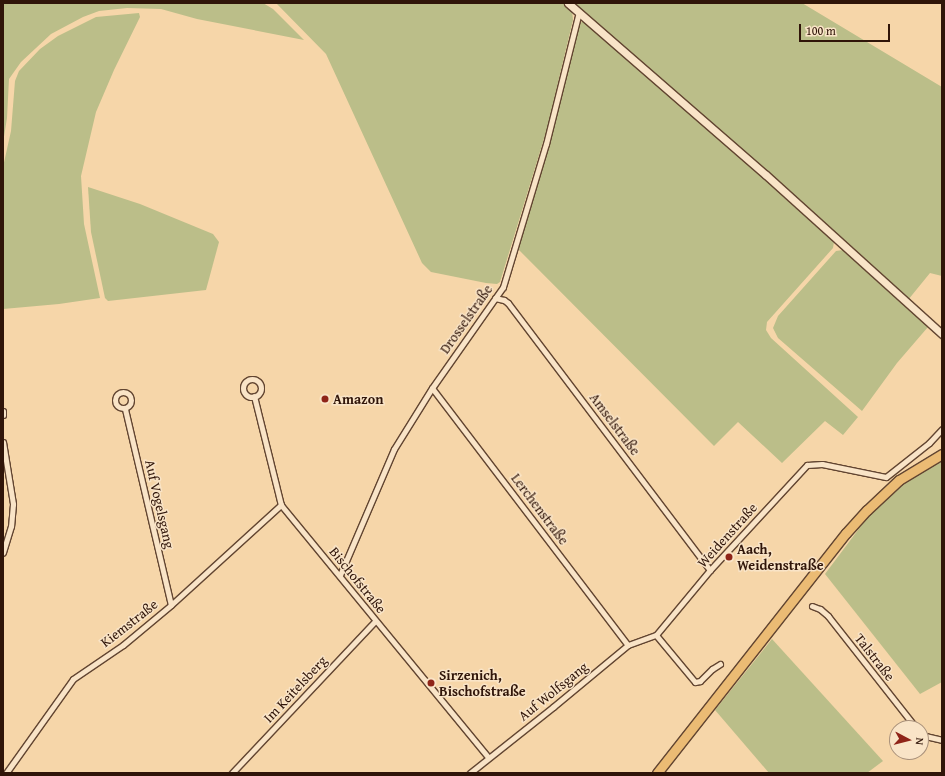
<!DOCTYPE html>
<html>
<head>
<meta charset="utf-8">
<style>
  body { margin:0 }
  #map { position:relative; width:945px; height:776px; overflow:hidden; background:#f6d6a9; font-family:"Gentium Book Plus",serif }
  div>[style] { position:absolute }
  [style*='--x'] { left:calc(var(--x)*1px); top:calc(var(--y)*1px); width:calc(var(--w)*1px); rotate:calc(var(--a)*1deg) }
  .green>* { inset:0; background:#bbbe89 }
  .roads { filter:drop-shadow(1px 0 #624531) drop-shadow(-1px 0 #624531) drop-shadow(0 1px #624531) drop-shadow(0 -1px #624531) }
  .street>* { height:5px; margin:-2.5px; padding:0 2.5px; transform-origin:2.5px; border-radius:2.5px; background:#f9e4c7 }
  .street>.ring { margin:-2.5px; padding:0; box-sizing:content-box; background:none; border:5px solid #f9e4c7; border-radius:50% }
  .secondary>* { height:7px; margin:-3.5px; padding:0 3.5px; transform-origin:3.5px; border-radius:3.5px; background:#f9e4c7 }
  .highway>* { height:9px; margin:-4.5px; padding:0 4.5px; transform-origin:4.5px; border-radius:4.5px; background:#ebbb74 }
  .dots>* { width:11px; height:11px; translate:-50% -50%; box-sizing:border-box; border:2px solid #f9e4c7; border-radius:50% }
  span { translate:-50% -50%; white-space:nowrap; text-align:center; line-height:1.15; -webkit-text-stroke:3px #f9e4c7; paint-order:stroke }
  .street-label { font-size:14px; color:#301509 }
  .poi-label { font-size:14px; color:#301509; font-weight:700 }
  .left { translate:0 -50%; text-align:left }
  .frame { position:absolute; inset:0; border:4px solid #301509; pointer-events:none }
  .north { position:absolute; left:889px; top:720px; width:40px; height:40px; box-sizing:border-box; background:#f9e4c7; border:1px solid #a9917b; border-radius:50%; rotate:97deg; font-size:11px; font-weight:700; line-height:16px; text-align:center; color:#301509 }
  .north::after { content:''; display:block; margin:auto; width:14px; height:18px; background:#8f2418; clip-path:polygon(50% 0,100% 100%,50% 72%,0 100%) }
  .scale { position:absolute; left:799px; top:24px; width:91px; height:18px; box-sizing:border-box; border:2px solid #301509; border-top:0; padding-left:5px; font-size:12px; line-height:14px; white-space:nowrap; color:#301509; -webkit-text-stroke:3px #f9e4c7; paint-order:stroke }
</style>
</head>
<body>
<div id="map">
  <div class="green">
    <i style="clip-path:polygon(3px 3px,263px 3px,273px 9px,304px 40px,197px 19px,161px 9px,127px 8px,99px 11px,83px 17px,51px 34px,21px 62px,9px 79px,7px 118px,3px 143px)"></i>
    <i style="clip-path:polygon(276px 3px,565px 3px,572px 10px,573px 20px,547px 129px,500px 282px,497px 284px,486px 283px,431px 272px,422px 263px,326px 54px)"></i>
    <i style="clip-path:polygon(574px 3px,802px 3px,942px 87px,942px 276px,930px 273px,908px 300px,729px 138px)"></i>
    <i style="clip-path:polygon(139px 13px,140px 17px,114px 70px,96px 112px,81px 176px,84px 224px,100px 298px,59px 304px,3px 309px,3px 167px,11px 131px,15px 81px,19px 71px,40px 49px,58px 36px,96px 17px)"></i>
    <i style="clip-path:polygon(583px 21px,586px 22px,730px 146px,834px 242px,833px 248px,767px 322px,766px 330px,771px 338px,858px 417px,843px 435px,825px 421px,782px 463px,738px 422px,714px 446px,517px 248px,540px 175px,560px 101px,577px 26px)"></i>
    <i style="clip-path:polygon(88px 187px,140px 204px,213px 234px,219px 242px,206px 290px,108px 301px,105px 298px,91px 232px)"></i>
    <i style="clip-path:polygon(843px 250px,928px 327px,897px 363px,862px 411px,778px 338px,773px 328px,778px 316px,836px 251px)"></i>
    <i style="clip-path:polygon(942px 460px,942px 682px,920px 694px,825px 574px,867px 518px,906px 482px)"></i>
    <i style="clip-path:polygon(772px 639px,883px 761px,867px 773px,769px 773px,715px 710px)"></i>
  </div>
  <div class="roads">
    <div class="street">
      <i style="--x:495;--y:298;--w:9;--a:13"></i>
      <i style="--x:504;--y:300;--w:5;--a:37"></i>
      <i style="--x:508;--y:303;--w:335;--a:52.9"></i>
      <i class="ring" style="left:243px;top:379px;width:13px;height:13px"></i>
      <i style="--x:432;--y:388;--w:323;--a:52.7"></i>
      <i class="ring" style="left:115px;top:392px;width:11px;height:11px"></i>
      <i style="--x:254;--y:396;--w:112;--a:76.1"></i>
      <i style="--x:281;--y:505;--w:326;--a:50.6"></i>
      <i style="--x:125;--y:409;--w:201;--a:76.8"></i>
      <i style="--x:3;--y:411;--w:4;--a:90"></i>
      <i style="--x:3;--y:442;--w:63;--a:80.8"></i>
      <i style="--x:13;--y:504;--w:22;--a:95"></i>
      <i style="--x:11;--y:526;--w:28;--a:107"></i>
      <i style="--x:340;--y:575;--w:137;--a:-66.8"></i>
      <i style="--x:394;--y:449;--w:72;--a:-58.1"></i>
      <i style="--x:432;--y:388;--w:123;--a:-54.9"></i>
      <i style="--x:503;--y:287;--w:149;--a:-73.3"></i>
      <i style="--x:546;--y:144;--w:136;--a:-76"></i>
      <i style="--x:812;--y:606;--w:9;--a:21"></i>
      <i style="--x:820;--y:609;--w:11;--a:41"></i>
      <i style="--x:828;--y:616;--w:142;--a:51.8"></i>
      <i style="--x:720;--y:664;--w:9;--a:148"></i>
      <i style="--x:712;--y:669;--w:17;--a:135"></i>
      <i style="--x:700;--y:681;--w:5;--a:169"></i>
      <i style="--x:695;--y:682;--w:61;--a:-129.7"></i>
      <i style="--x:656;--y:635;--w:85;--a:-50.3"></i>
      <i style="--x:710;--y:570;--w:143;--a:-47.3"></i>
      <i style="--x:807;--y:465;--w:15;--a:-4"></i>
      <i style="--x:822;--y:464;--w:65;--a:11.5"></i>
      <i style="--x:886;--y:477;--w:55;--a:-38.3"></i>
      <i style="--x:929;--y:443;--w:19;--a:-47"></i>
      <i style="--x:921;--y:735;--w:22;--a:13"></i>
      <i style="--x:6;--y:773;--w:115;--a:-54.5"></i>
      <i style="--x:73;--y:679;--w:60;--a:-34.2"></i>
      <i style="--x:123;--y:645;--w:62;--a:-39.8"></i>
      <i style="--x:171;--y:605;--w:149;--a:-42.3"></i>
      <i style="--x:232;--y:773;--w:209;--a:-46.7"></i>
      <i style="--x:470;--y:773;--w:106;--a:-38.5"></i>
      <i style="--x:553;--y:707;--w:97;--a:-39.6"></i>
      <i style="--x:628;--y:645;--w:30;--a:-20"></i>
    </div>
    <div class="secondary">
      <i style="--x:568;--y:3;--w:262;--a:41"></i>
      <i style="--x:766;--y:175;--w:237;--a:42.1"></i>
    </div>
    <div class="highway">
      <i style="--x:657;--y:773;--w:305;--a:-51.8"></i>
      <i style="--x:846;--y:533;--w:31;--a:-48"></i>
      <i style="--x:867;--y:510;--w:44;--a:-43.2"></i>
      <i style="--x:899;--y:480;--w:50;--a:-31.2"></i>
    </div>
  </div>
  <div class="dots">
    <i style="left:325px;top:399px;background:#8f2418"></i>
    <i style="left:729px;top:557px;background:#8f2418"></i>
    <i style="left:431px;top:683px;background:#8f2418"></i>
  </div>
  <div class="street-label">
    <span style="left:466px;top:319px;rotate:-55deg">Drosselstraße</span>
    <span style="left:615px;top:424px;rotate:53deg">Amselstraße</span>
    <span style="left:160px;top:504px;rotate:77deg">Auf Vogelsgang</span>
    <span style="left:540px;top:509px;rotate:53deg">Lerchenstraße</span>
    <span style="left:727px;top:535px;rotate:-48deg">Weidenstraße</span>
    <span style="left:358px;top:580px;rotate:51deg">Bischofstraße</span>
    <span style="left:129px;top:623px;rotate:-38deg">Kiemstraße</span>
    <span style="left:875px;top:657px;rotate:52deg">Talstraße</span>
    <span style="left:295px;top:689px;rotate:-47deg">Im Keitelsberg</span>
    <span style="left:553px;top:691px;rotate:-39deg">Auf Wolfsgang</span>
  </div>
  <div class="poi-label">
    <span class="left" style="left:333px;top:399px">Amazon</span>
    <span class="left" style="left:737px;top:557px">Aach,<br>Weidenstraße</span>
    <span class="left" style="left:439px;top:683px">Sirzenich,<br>Bischofstraße</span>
  </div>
  <div class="frame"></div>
  <div class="north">N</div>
  <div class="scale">100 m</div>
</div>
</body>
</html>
